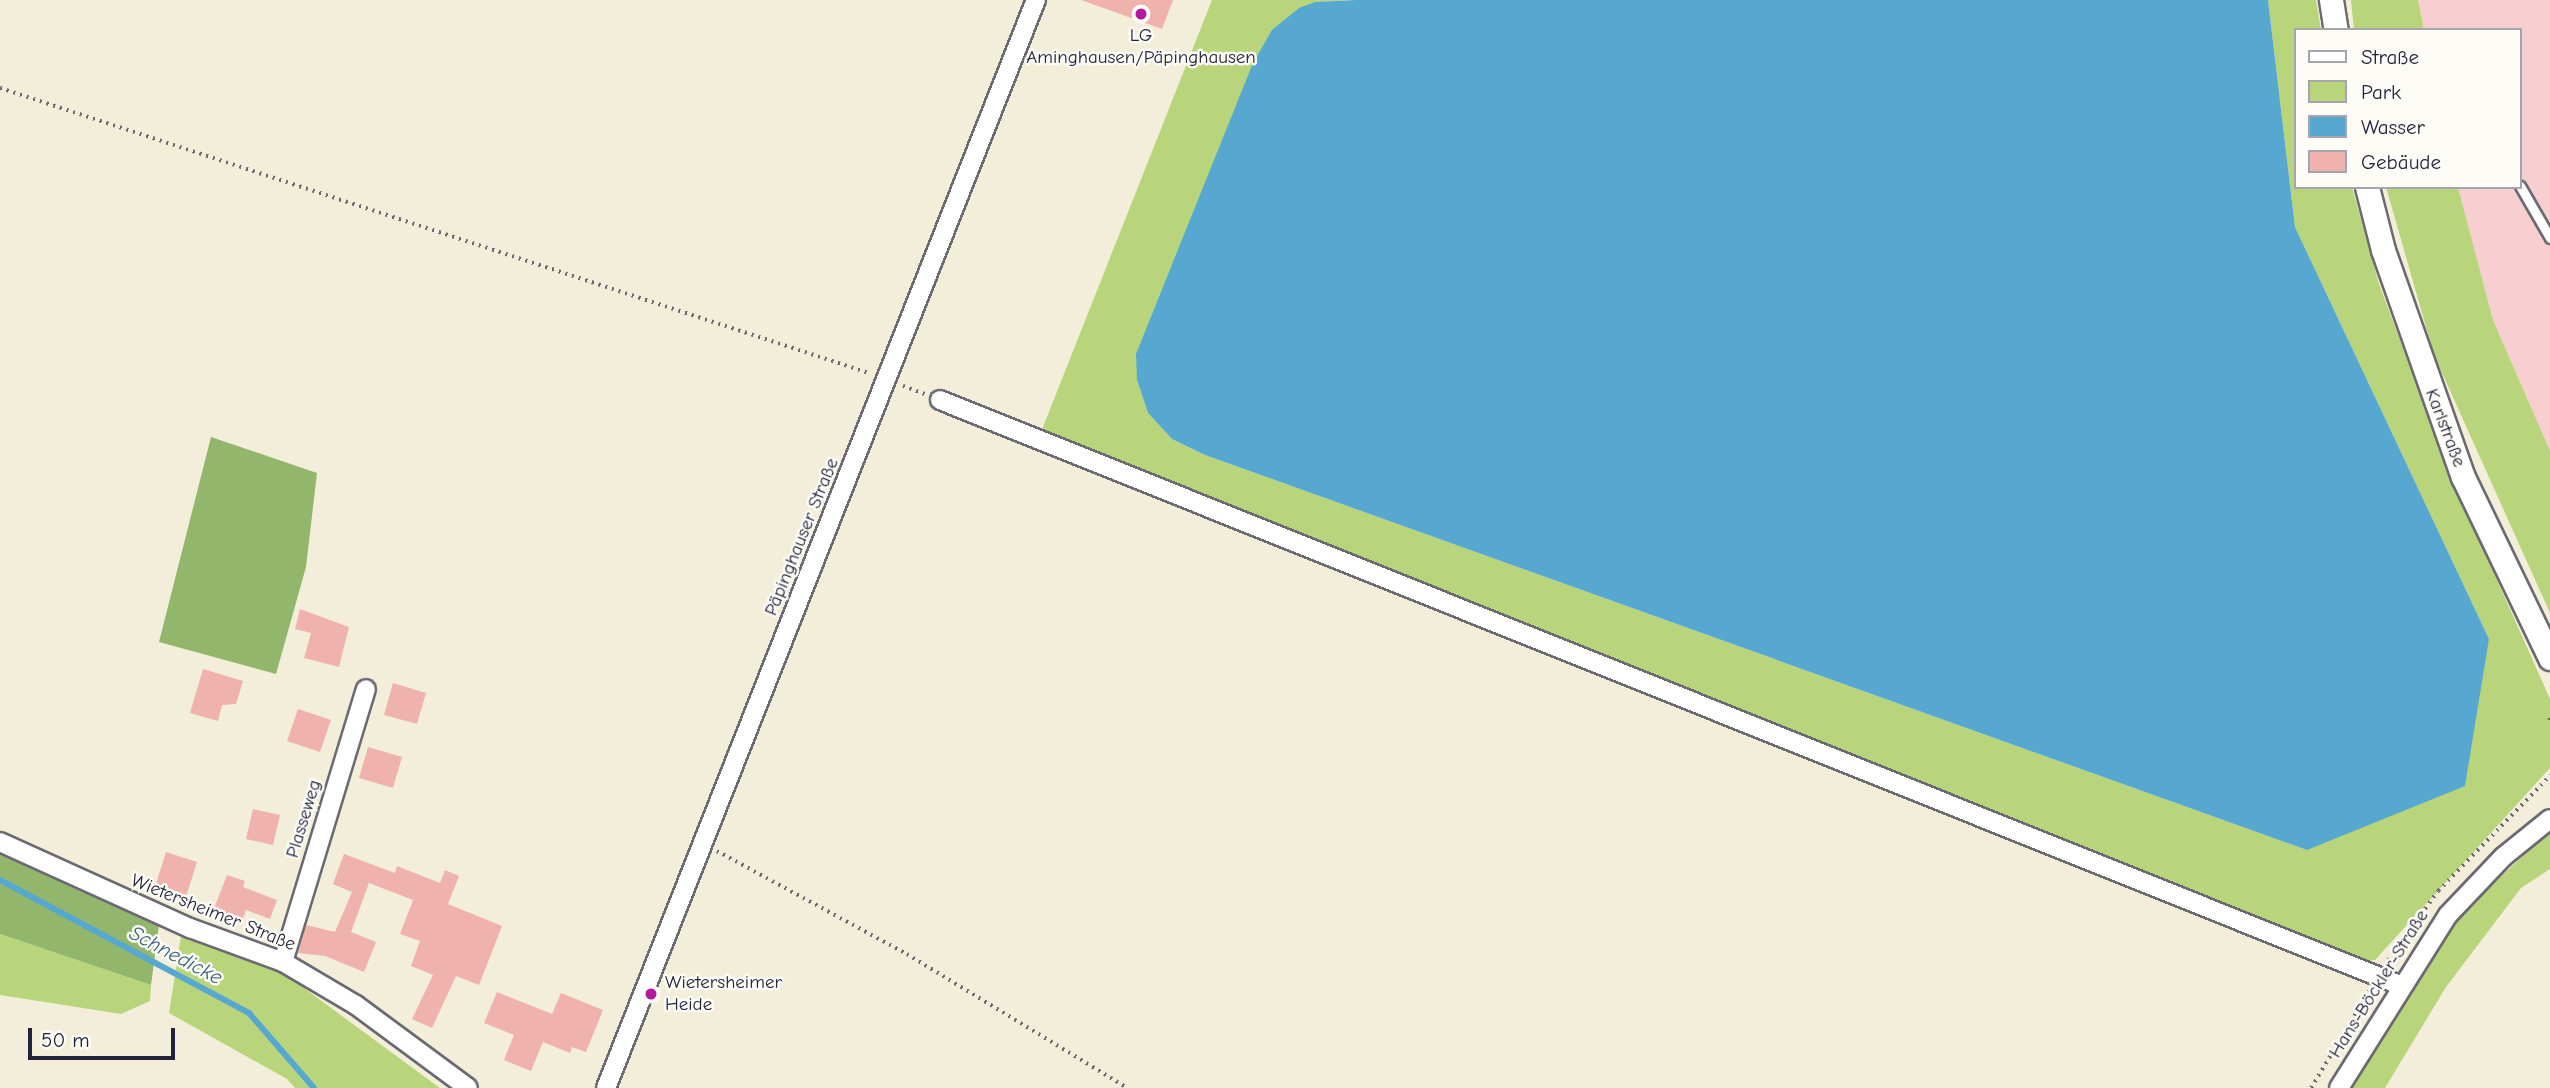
<!DOCTYPE html>
<html>
<head>
<meta charset="utf-8">
<style>
  body { margin:0 }
  #map { position:relative; width:2550px; height:1088px; overflow:hidden; background:#f3eed9; font-family:"Comic Neue",sans-serif }
  div>[style] { position:absolute }
  [style*='--x'] { left:calc(var(--x)*1px); top:calc(var(--y)*1px); width:calc(var(--w)*1px); rotate:calc(var(--a)*1deg) }
  .built>* { inset:0; background:#f7cfd0 }
  .green>* { inset:0; background:#b8d57c }
  .forest>* { inset:0; background:#92b66c }
  .water>* { inset:0; background:#57a8d1 }
  .stream>* { height:6px; margin:-3px; padding:0 3px; transform-origin:3px; border-radius:3px; background:#57a8d1 }
  .building>* { inset:0; background:#f0b2ad }
  .path>* { height:3.5px; margin-top:-1.75px; transform-origin:0; background:repeating-linear-gradient(90deg,#6b6972 0 2px,transparent 0 7px) }
  .roads { filter:drop-shadow(2px 0 #6b6972) drop-shadow(-2px 0 #6b6972) drop-shadow(0 2px #6b6972) drop-shadow(0 -2px #6b6972) }
  .service>* { height:9px; margin:-4.5px; padding:0 4.5px; transform-origin:4.5px; border-radius:4.5px; background:#fff }
  .minor>* { height:18px; margin:-9px; padding:0 9px; transform-origin:9px; border-radius:9px; background:#fff }
  .tertiary>* { height:23px; margin:-11.5px; padding:0 11.5px; transform-origin:11.5px; border-radius:11.5px; background:#fff }
  .dots>* { width:19px; height:19px; translate:-50% -50%; box-sizing:border-box; border:4px solid #fdfcf7; border-radius:50% }
  span { translate:-50% -50%; white-space:nowrap; text-align:center; line-height:1.15; -webkit-text-stroke:5px #fdfcf7; paint-order:stroke }
  .poi-label { font-size:19px; color:#22223b }
  .left { translate:0 -50%; text-align:left }
  .street-label { font-size:19px; color:#22223b }
  .water-label { font-size:21px; color:#3a5e7e; font-style:italic }
  .legend { position:absolute; left:2294px; top:28px; width:228px; height:161px; box-sizing:border-box; background:#fdfcf7; border:2px solid #a5a5ac; margin:0; padding:9px 12px; list-style:none; font-size:21px; color:#22223b }
  .legend li { display:flex; align-items:center; gap:14px; height:35px }
  .legend b { width:35px; border:2px solid #a5a5ac }
  .scale { position:absolute; left:28px; top:1028px; width:147px; height:32px; box-sizing:border-box; border:4px solid #22223b; border-top:0; padding-left:9px; font-size:21px; line-height:24px; white-space:nowrap; color:#22223b; -webkit-text-stroke:5px #fdfcf7; paint-order:stroke }
</style>
</head>
<body>
<div id="map">
  <div class="built">
    <i style="clip-path:polygon(2418px 0,2550px 0,2550px 451px,2493px 320px,2458px 187px,2520px 187px,2520px 30px,2424px 30px)"></i>
  </div>
  <div class="green">
    <i style="clip-path:polygon(1212px 0,1356px 0,1315px 2px,1137px 380px,1148px 413px,1172px 439px,1205px 455px,2307px 850px,2489px 639px,2295px 227px,2268px 0,2316px 0,2321px 30px,2296px 30px,2296px 187px,2352px 187px,2379px 284px,2452px 479px,2550px 699px,2550px 768px,2375px 960px,2364px 961px,1041px 432px)"></i>
    <i style="clip-path:polygon(2351px 0,2418px 0,2424px 30px,2354px 30px)"></i>
    <i style="clip-path:polygon(2386px 187px,2458px 187px,2493px 320px,2550px 451px,2550px 613px,2434px 355px)"></i>
    <i style="clip-path:polygon(2550px 831px,2550px 869px,2521px 888px,2446px 987px,2385px 1088px,2351px 1088px,2424px 964px,2467px 908px)"></i>
    <i style="clip-path:polygon(0 934px,151px 985px,150px 1001px,121px 1014px,0 995px)"></i>
    <i style="clip-path:polygon(181px 936px,278px 969px,440px 1088px,295px 1088px,287px 1079px,169px 1013px)"></i>
  </div>
  <div class="forest">
    <i style="clip-path:polygon(211px 437px,317px 473px,306px 567px,276px 674px,159px 642px)"></i>
    <i style="clip-path:polygon(0 850px,159px 925px,151px 985px,0 934px)"></i>
  </div>
  <div class="water">
    <i style="clip-path:polygon(1356px 0,2268px 0,2295px 227px,2489px 639px,2465px 786px,2307px 850px,1205px 455px,1172px 439px,1148px 413px,1137px 380px,1136px 354px,1253px 63px,1272px 30px,1299px 8px,1315px 2px)"></i>
  </div>
  <div class="stream">
    <i style="--x:0;--y:880;--w:282;--a:28.1"></i>
    <i style="--x:249;--y:1013;--w:99;--a:49.1"></i>
  </div>
  <div class="building">
    <i style="clip-path:polygon(1081px 0,1173px 0,1162px 29px)"></i>
    <i style="clip-path:polygon(300px 609px,349px 627px,339px 667px,304px 658px,311px 633px,295px 629px)"></i>
    <i style="clip-path:polygon(203px 669px,243px 681px,236px 704px,222px 705px,218px 721px,190px 713px)"></i>
    <i style="clip-path:polygon(393px 683px,426px 693px,417px 724px,384px 715px)"></i>
    <i style="clip-path:polygon(298px 709px,331px 720px,320px 752px,287px 741px)"></i>
    <i style="clip-path:polygon(368px 747px,402px 757px,393px 788px,359px 778px)"></i>
    <i style="clip-path:polygon(253px 809px,280px 815px,273px 845px,246px 839px)"></i>
    <i style="clip-path:polygon(166px 852px,197px 862px,186px 897px,155px 887px)"></i>
    <i style="clip-path:polygon(344px 854px,395px 873px,397px 866px,440px 883px,445px 870px,459px 876px,448px 904px,502px 926px,479px 985px,456px 976px,432px 1028px,412px 1019px,433px 975px,411px 966px,420px 941px,400px 934px,413px 900px,369px 883px,351px 932px,376px 942px,364px 972px,325px 956px,298px 953px,306px 925px,335px 932px,352px 892px,333px 884px)"></i>
    <i style="clip-path:polygon(227px 875px,245px 881px,243px 887px,277px 900px,270px 919px,246px 910px,242px 921px,213px 911px)"></i>
    <i style="clip-path:polygon(497px 992px,552px 1014px,561px 993px,603px 1010px,586px 1052px,572px 1047px,570px 1053px,543px 1042px,531px 1071px,504px 1060px,514px 1035px,484px 1023px)"></i>
  </div>
  <div class="path">
    <i style="--x:0;--y:88;--w:915;--a:18.16"></i>
    <i style="--x:903;--y:386;--w:23;--a:20"></i>
    <i style="--x:2550;--y:718;--w:3;--a:90"></i>
    <i style="--x:717;--y:851;--w:216;--a:28.5"></i>
    <i style="--x:907;--y:954;--w:258;--a:31.3"></i>
    <i style="--x:2388;--y:960;--w:85;--a:-54.1"></i>
    <i style="--x:2438;--y:891;--w:161;--a:-45.8"></i>
    <i style="--x:2311;--y:1088;--w:113;--a:-59.1"></i>
  </div>
  <div class="roads">
    <div class="service">
      <i style="--x:2520;--y:186;--w:60;--a:60"></i>
    </div>
    <div class="minor">
      <i style="--x:940;--y:400;--w:1573;--a:21.84"></i>
      <i style="--x:0;--y:842;--w:209;--a:24.4"></i>
      <i style="--x:190;--y:928;--w:99;--a:20.1"></i>
      <i style="--x:283;--y:962;--w:85;--a:30.5"></i>
      <i style="--x:356;--y:1005;--w:139;--a:36.5"></i>
      <i style="--x:283;--y:962;--w:285;--a:-73.1"></i>
      <i style="--x:606;--y:1088;--w:1170;--a:-68.44"></i>
      <i style="--x:2339;--y:1088;--w:204;--a:-57.8"></i>
      <i style="--x:2448;--y:915;--w:80;--a:-46.5"></i>
      <i style="--x:2503;--y:857;--w:60;--a:-39"></i>
    </div>
    <div class="tertiary">
      <i style="--x:2331;--y:0;--w:30;--a:81"></i>
      <i style="--x:2367;--y:187;--w:65;--a:75.7"></i>
      <i style="--x:2383;--y:250;--w:241;--a:70.6"></i>
      <i style="--x:2463;--y:477;--w:201;--a:64.3"></i>
    </div>
  </div>
  <div class="dots">
    <i style="left:1141px;top:14px;background:#b5179e"></i>
    <i style="left:651px;top:994px;background:#b5179e"></i>
  </div>
  <div class="poi-label">
    <span style="left:1141px;top:47px">LG<br>Aminghausen/Päpinghausen</span>
    <span class="left" style="left:665px;top:994px">Wietersheimer<br>Heide</span>
  </div>
  <div class="street-label">
    <span style="left:2445px;top:428px;rotate:69deg">Karlstraße</span>
    <span style="left:802px;top:537px;rotate:-68deg">Päpinghauser Straße</span>
    <span style="left:304px;top:819px;rotate:-73deg">Plasseweg</span>
    <span style="left:213px;top:913px;rotate:22deg">Wietersheimer Straße</span>
    <span style="left:2379px;top:984px;rotate:-58deg">Hans-Böckler-Straße</span>
  </div>
  <div class="water-label">
    <span style="left:176px;top:955px;rotate:28deg">Schnedicke</span>
  </div>
  <ul class="legend">
  <li><b style="height:9px;background:#fff"></b>Straße</li>
  <li><b style="height:19px;background:#b8d57c"></b>Park</li>
  <li><b style="height:19px;background:#57a8d1"></b>Wasser</li>
  <li><b style="height:19px;background:#f0b2ad"></b>Gebäude</li>
  </ul>
  <div class="scale">50 m</div>
</div>
</body>
</html>
